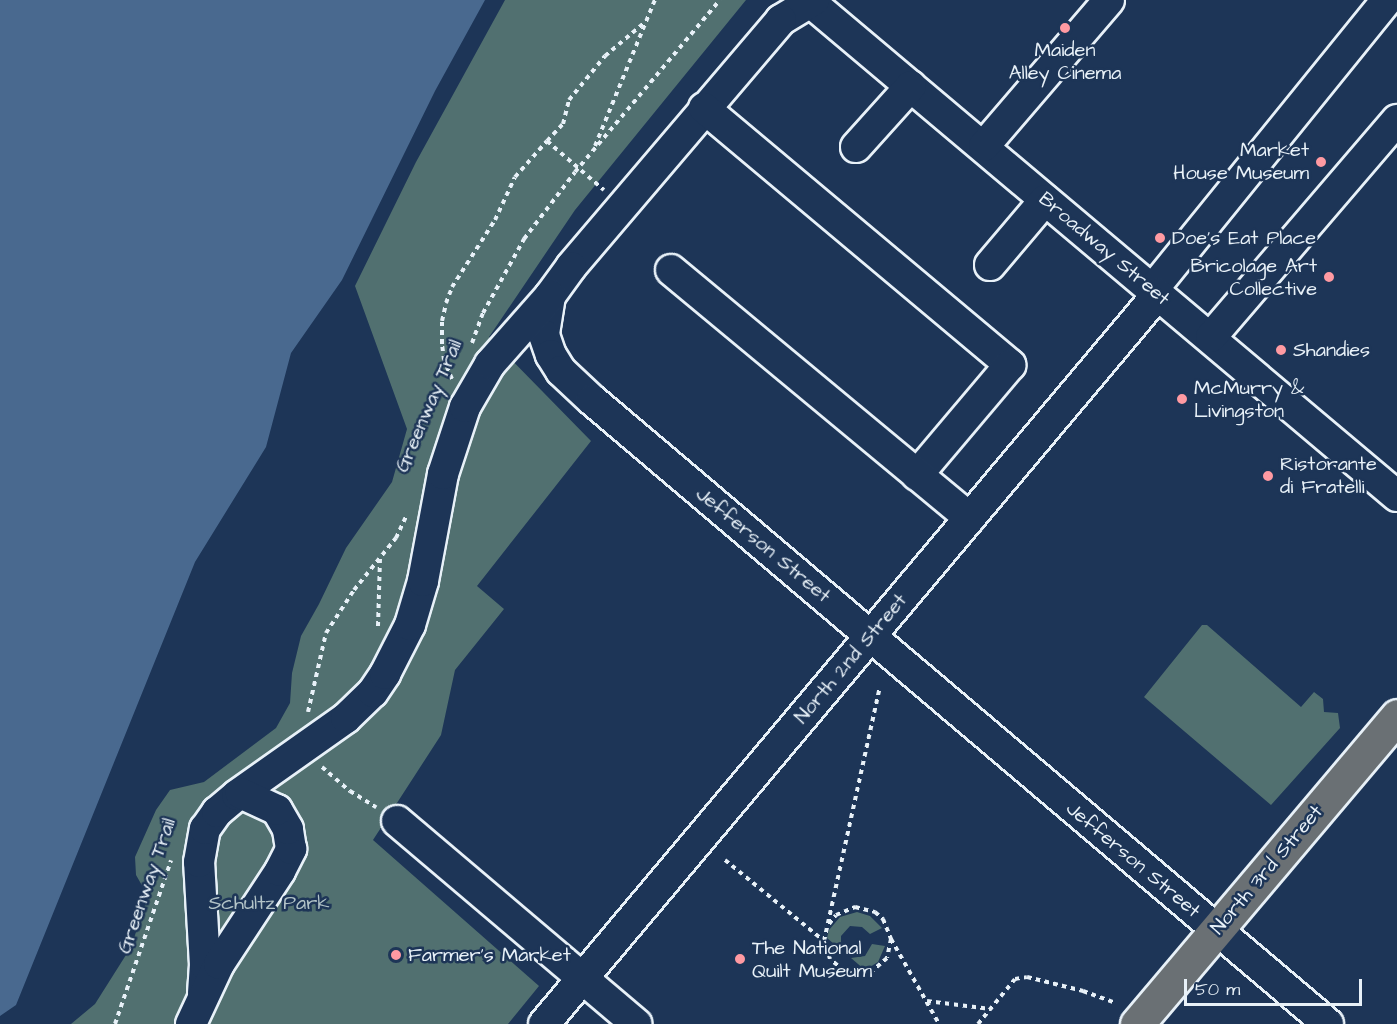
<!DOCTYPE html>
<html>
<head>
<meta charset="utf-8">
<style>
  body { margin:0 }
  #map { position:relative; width:1397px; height:1024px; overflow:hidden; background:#1d3557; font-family:"Architects Daughter",sans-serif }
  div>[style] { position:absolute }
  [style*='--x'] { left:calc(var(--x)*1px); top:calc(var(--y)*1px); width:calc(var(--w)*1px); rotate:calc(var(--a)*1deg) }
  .green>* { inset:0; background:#517070 }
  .water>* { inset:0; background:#49698f }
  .path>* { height:4px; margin-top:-2px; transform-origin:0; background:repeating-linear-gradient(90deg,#e8f1f8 0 4.5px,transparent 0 9px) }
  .roads { filter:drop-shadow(2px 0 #e8f1f8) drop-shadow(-2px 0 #e8f1f8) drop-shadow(0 2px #e8f1f8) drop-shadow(0 -2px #e8f1f8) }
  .minor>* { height:30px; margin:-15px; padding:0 15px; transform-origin:15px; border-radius:15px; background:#1d3557 }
  .major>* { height:33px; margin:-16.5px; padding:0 16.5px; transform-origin:16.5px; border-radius:16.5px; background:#6a7074 }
  .dots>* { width:16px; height:16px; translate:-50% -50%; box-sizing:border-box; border:3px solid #1d3557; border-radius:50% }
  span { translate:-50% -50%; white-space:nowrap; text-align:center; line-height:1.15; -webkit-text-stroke:5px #1d3557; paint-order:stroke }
  .poi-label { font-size:20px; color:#e8f1f8 }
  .right { translate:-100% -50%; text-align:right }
  .left { translate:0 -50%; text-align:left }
  .street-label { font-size:20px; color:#e8f1f8 }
  .park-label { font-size:20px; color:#b3c4c8 }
  .scale { position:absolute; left:1184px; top:979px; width:178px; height:27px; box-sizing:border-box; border:3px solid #e8f1f8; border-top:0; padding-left:8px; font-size:18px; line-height:21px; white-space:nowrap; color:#e8f1f8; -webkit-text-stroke:4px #1d3557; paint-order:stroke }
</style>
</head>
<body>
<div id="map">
  <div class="green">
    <i style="clip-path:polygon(505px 0,746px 0,575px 210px,489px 337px,591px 441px,477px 586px,504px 609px,455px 670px,441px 735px,373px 840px,539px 986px,508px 1024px,71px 1024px,95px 1004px,131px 947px,148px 896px,136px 875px,135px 857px,156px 810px,170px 790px,204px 782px,276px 728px,290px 703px,292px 673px,301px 636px,319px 604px,346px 548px,392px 482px,407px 429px,355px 286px,416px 162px)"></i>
    <i style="clip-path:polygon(1202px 625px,1207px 625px,1301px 707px,1314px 692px,1323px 699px,1324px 712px,1338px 713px,1340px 728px,1271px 805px,1144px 697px)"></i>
    <i style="clip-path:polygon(857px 912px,870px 916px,882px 928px,870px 934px,862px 927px,850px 926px,841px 936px,841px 950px,827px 938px,829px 930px,840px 917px)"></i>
    <i style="clip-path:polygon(872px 944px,885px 946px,878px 962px,865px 970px,851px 958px,865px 956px)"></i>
  </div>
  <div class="water">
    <i style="clip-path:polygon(0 0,485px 0,435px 91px,342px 280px,291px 353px,266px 447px,195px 562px,16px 1005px,0 1016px)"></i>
  </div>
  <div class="path">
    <i style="--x:547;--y:141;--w:23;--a:-47"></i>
    <i style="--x:563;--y:124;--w:25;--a:-76"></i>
    <i style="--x:569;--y:100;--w:57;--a:-50.7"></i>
    <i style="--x:605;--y:56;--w:51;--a:-40.2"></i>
    <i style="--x:595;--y:146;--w:158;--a:-67.7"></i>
    <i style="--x:472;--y:343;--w:32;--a:-70"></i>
    <i style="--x:483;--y:313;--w:85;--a:-61"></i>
    <i style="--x:524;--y:239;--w:84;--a:-52.7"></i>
    <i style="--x:575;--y:172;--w:225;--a:-49.9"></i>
    <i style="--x:452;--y:379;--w:21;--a:-113"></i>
    <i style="--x:444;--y:360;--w:16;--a:-97"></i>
    <i style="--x:442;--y:344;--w:23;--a:-90"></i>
    <i style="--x:442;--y:321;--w:18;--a:-77"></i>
    <i style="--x:446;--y:303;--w:17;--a:-69"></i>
    <i style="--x:452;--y:287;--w:80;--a:-57.3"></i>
    <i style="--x:495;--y:220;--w:47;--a:-65.1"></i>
    <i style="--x:515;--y:177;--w:48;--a:-48.4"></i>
    <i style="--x:547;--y:141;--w:75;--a:40.7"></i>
    <i style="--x:378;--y:626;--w:68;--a:-88.3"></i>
    <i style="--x:308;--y:712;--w:81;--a:-77.2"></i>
    <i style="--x:326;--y:633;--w:51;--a:-56.9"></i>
    <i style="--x:354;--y:590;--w:67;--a:-51.1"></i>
    <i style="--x:396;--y:538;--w:23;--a:-65"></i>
    <i style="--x:322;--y:767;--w:37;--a:41"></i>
    <i style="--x:350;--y:791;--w:31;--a:32"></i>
    <i style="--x:725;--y:860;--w:128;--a:39.3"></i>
    <i style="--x:829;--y:924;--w:11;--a:-52"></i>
    <i style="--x:836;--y:915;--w:21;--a:-23"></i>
    <i style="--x:855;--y:907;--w:21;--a:14"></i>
    <i style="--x:875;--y:912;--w:11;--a:41"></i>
    <i style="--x:883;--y:919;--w:22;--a:68"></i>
    <i style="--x:891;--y:939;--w:19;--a:102"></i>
    <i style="--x:887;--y:958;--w:20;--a:139"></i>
    <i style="--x:872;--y:971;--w:18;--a:171"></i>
    <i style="--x:854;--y:974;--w:10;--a:-163"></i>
    <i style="--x:844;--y:971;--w:18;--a:-139"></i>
    <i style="--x:830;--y:959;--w:19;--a:-108"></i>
    <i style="--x:824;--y:941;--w:257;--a:-77.6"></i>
    <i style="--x:891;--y:939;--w:98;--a:60.5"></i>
    <i style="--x:927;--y:1001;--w:64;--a:7.2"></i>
    <i style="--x:115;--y:1024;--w:173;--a:-71.1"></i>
    <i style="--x:978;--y:1024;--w:58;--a:-50.6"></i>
    <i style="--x:1015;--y:979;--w:12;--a:-9"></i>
    <i style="--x:1027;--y:977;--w:58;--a:14"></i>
    <i style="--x:1083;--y:991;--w:33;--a:20"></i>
  </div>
  <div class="roads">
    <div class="minor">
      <i style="--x:808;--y:0;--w:770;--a:40.1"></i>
      <i style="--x:814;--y:0;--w:39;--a:149"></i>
      <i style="--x:781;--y:20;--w:324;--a:130.4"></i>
      <i style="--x:571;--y:267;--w:36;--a:126"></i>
      <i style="--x:550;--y:296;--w:39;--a:99"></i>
      <i style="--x:544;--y:335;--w:21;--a:71"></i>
      <i style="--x:551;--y:355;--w:19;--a:58"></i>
      <i style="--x:561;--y:371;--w:42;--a:43.1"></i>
      <i style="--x:592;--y:400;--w:965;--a:40.29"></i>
      <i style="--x:704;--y:108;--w:400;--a:40"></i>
      <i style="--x:1010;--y:365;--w:144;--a:130.2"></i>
      <i style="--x:984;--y:146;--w:192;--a:-49.4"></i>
      <i style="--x:856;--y:147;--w:82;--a:-48"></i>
      <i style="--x:990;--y:265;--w:85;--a:-49.8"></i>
      <i style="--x:671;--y:270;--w:388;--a:39.7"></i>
      <i style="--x:1153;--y:289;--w:372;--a:-51"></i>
      <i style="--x:1211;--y:337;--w:286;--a:-49.4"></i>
      <i style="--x:397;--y:821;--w:314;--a:40.3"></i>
      <i style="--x:203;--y:993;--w:28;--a:-86"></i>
      <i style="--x:205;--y:965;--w:103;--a:-93.3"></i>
      <i style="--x:199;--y:862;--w:34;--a:-80"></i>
      <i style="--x:205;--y:829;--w:21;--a:-55"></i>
      <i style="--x:217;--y:812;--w:26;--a:-40"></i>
      <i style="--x:237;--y:795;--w:133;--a:-35.2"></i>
      <i style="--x:346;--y:718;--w:37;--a:-44"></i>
      <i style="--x:373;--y:692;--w:22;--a:-56"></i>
      <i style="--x:385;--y:674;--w:55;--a:-63"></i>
      <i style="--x:410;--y:625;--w:46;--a:-73.5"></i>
      <i style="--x:423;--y:581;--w:109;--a:-79.4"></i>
      <i style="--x:443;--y:474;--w:71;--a:-71.8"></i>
      <i style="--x:465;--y:407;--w:50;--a:-59.8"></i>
      <i style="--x:490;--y:364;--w:91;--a:-48.6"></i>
      <i style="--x:191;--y:1024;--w:66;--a:-65"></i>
      <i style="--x:219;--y:964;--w:111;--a:-56.7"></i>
      <i style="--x:280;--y:871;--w:25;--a:-63"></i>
      <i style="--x:291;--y:849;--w:20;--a:-99"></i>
      <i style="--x:288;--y:829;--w:22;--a:-120"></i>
      <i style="--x:277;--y:810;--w:40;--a:-155"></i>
      <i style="--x:544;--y:1024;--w:954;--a:-49.93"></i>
    </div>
    <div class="major">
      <i style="--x:1137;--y:1024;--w:403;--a:-49.8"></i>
    </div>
  </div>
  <div class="dots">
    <i style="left:1065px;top:28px;background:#ff9aa2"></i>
    <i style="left:1321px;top:162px;background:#ff9aa2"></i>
    <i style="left:1160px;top:238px;background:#ff9aa2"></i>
    <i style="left:1329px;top:277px;background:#ff9aa2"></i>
    <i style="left:1281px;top:350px;background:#ff9aa2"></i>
    <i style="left:1182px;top:399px;background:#ff9aa2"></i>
    <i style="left:1268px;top:476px;background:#ff9aa2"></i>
    <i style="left:396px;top:955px;background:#ff9aa2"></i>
    <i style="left:740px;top:959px;background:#ff9aa2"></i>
  </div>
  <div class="poi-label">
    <span style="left:1065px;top:62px">Maiden<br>Alley Cinema</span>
    <span class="right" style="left:1309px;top:162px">Market<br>House Museum</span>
    <span class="left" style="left:1172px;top:238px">Doe's Eat Place</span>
    <span class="right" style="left:1317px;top:278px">Bricolage Art<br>Collective</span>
    <span class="left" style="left:1293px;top:350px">Shandies</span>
    <span class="left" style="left:1194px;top:400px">McMurry &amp;<br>Livingston</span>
    <span class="left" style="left:1280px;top:476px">Ristorante<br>di Fratelli</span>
    <span class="left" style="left:752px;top:960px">The National<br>Quilt Museum</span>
    <span class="left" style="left:408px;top:955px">Farmer's Market</span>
  </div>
  <div class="street-label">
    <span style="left:1104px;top:249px;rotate:40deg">Broadway Street</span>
    <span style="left:429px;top:406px;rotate:-67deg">Greenway Trail</span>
    <span style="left:763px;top:545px;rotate:40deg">Jefferson Street</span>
    <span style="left:851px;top:659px;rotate:-50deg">North 2nd Street</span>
    <span style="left:1133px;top:860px;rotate:40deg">Jefferson Street</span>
    <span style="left:1267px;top:870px;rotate:-50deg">North 3rd Street</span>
    <span style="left:147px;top:886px;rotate:-71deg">Greenway Trail</span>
  </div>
  <div class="park-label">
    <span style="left:269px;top:903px">Schultz Park</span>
  </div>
  <div class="scale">50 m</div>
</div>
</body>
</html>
